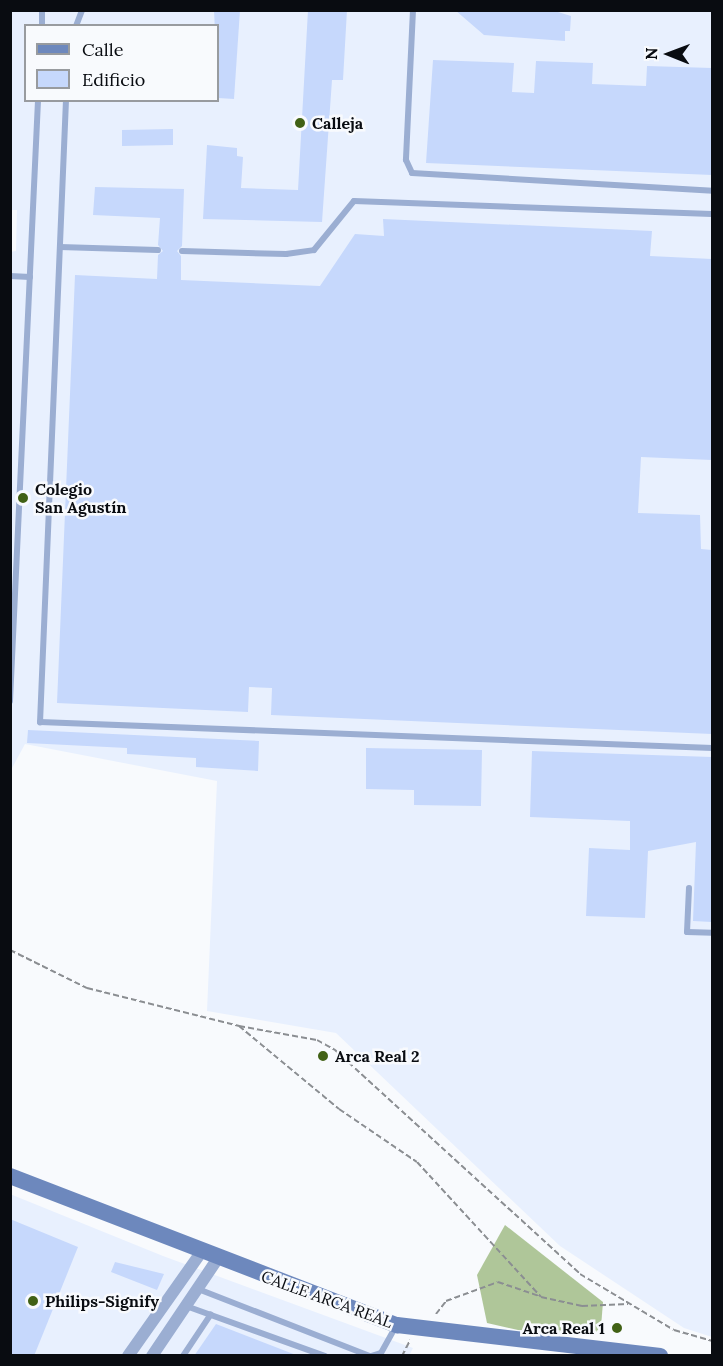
<!DOCTYPE html>
<html>
<head>
<meta charset="utf-8">
<style>
  body { margin:0 }
  #map { position:relative; width:723px; height:1366px; overflow:hidden; background:#f8fafd; font-family:Lora,serif }
  div>[style] { position:absolute }
  [style*='--x'] { left:calc(var(--x)*1px); top:calc(var(--y)*1px); width:calc(var(--w)*1px); rotate:calc(var(--a)*1deg) }
  .built>* { inset:0; background:#e8f0fe }
  .forest>* { inset:0; background:#afc699 }
  .building>* { inset:0; background:#c6d8fc }
  .path>* { height:2px; margin-top:-1px; transform-origin:0; background:repeating-linear-gradient(90deg,#8b8e92 0 6px,transparent 0 9px) }
  .lane>* { height:6px; margin:-3px; padding:0 3px; transform-origin:3px; border-radius:3px; background:#9baed2 }
  .street>* { height:12px; margin:-6px; padding:0 6px; transform-origin:6px; border-radius:6px; background:#9baed2 }
  .secondary>* { height:16px; margin:-8px; padding:0 8px; transform-origin:8px; border-radius:8px; background:#6d88bd }
  .dots>* { width:16px; height:16px; translate:-50% -50%; box-sizing:border-box; border:3px solid #f8fafd; border-radius:50% }
  span { translate:-50% -50%; white-space:nowrap; text-align:center; line-height:1.15; -webkit-text-stroke:5px #f8fafd; paint-order:stroke }
  .poi-label { font-size:16px; color:#090c11; font-weight:700 }
  .left { translate:0 -50%; text-align:left }
  .right { translate:-100% -50%; text-align:right }
  .street-label { font-size:16px; color:#090c11 }
  .frame { position:absolute; inset:0; border:12px solid #090c11; pointer-events:none }
  .legend { position:absolute; left:24px; top:24px; width:195px; height:78px; box-sizing:border-box; background:#f8fafd; border:2px solid #989b9f; margin:0; padding:8px 10px; list-style:none; font-size:18px; color:#090c11 }
  .legend li { display:flex; align-items:center; gap:12px; height:30px }
  .legend b { width:30px; border:2px solid #989b9f }
  .north { position:absolute; left:639px; top:24px; width:60px; height:60px; -webkit-text-stroke:4px #f8fafd; paint-order:stroke; rotate:271deg; font-size:16px; font-weight:700; line-height:24px; text-align:center; color:#090c11 }
  .north::after { content:''; display:block; margin:auto; width:21px; height:27px; background:#090c11; clip-path:polygon(50% 0,100% 100%,50% 72%,0 100%) }
</style>
</head>
<body>
<div id="map">
  <div class="built">
    <i style="clip-path:polygon(evenodd,11px 11px,712px 11px,712px 1337px,684px 1328px,560px 1246px,336px 1033px,207px 1011px,217px 781px,25px 744px,11px 770px,10px 252px,16px 251px,17px 210px,10px 210px,11px 11px,26px 26px,218px 26px,218px 100px,26px 100px,26px 26px)"></i>
    <i style="clip-path:polygon(10px 1194px,163px 1256px,413px 1348px,409px 1356px,11px 1355px)"></i>
  </div>
  <div class="forest">
    <i style="clip-path:polygon(505px 1225px,603px 1302px,601px 1327px,594px 1334px,518px 1330px,487px 1323px,477px 1275px)"></i>
  </div>
  <div class="building">
    <i style="clip-path:polygon(214px 10px,240px 10px,234px 99px,218px 98px)"></i>
    <i style="clip-path:polygon(308px 10px,347px 10px,343px 80px,332px 80px,322px 222px,203px 219px,207px 145px,237px 148px,237px 156px,243px 157px,241px 188px,298px 190px)"></i>
    <i style="clip-path:polygon(455px 10px,558px 12px,571px 16px,570px 31px,565px 31px,565px 41px,484px 35px)"></i>
    <i style="clip-path:polygon(433px 60px,514px 63px,512px 92px,534px 93px,536px 61px,593px 63px,592px 84px,646px 86px,647px 66px,712px 68px,712px 175px,426px 163px)"></i>
    <i style="clip-path:polygon(173px 129px,173px 145px,122px 146px,122px 130px)"></i>
    <i style="clip-path:polygon(95px 187px,184px 189px,182px 246px,177px 251px,181px 256px,181px 280px,320px 286px,355px 234px,384px 236px,383px 219px,652px 231px,650px 256px,712px 259px,712px 460px,641px 457px,638px 513px,700px 515px,701px 549px,712px 550px,712px 734px,271px 715px,272px 688px,249px 687px,248px 712px,57px 703px,75px 275px,157px 279px,158px 255px,163px 251px,158px 245px,160px 218px,93px 215px)"></i>
    <i style="clip-path:polygon(28px 730px,259px 741px,258px 771px,196px 767px,196px 758px,127px 754px,127px 748px,27px 743px)"></i>
    <i style="clip-path:polygon(366px 748px,482px 750px,481px 806px,414px 805px,414px 790px,366px 789px)"></i>
    <i style="clip-path:polygon(532px 751px,712px 757px,712px 922px,693px 921px,696px 842px,648px 851px,645px 918px,586px 916px,589px 848px,630px 850px,630px 821px,530px 817px)"></i>
    <i style="clip-path:polygon(10px 1219px,78px 1247px,34px 1356px,10px 1356px)"></i>
    <i style="clip-path:polygon(115px 1262px,164px 1274px,157px 1290px,111px 1272px)"></i>
    <i style="clip-path:polygon(216px 1324px,296px 1355px,296px 1356px,194px 1356px)"></i>
  </div>
  <div class="path">
    <i style="--x:10;--y:950;--w:86;--a:26.3"></i>
    <i style="--x:87;--y:988;--w:157;--a:14"></i>
    <i style="--x:239;--y:1026;--w:79;--a:10.2"></i>
    <i style="--x:317;--y:1040;--w:21;--a:29"></i>
    <i style="--x:335;--y:1050;--w:332;--a:42.4"></i>
    <i style="--x:580;--y:1274;--w:109;--a:30.8"></i>
    <i style="--x:674;--y:1330;--w:40;--a:16"></i>
    <i style="--x:239;--y:1026;--w:130;--a:39.7"></i>
    <i style="--x:339;--y:1109;--w:94;--a:34.2"></i>
    <i style="--x:417;--y:1162;--w:183;--a:47.4"></i>
    <i style="--x:541;--y:1297;--w:42;--a:12.4"></i>
    <i style="--x:582;--y:1306;--w:46;--a:-2.5"></i>
    <i style="--x:436;--y:1314;--w:16;--a:-52"></i>
    <i style="--x:446;--y:1301;--w:55;--a:-20.1"></i>
    <i style="--x:498;--y:1282;--w:43;--a:18.9"></i>
    <i style="--x:402;--y:1356;--w:18;--a:-63"></i>
  </div>
  <div class="lane">
    <i style="--x:413;--y:10;--w:150;--a:92.7"></i>
    <i style="--x:406;--y:160;--w:14;--a:65"></i>
    <i style="--x:412;--y:173;--w:301;--a:3.4"></i>
    <i style="--x:42;--y:26;--w:16;--a:-90"></i>
    <i style="--x:76;--y:26;--w:17;--a:-69"></i>
    <i style="--x:66;--y:100;--w:623;--a:92.39"></i>
    <i style="--x:40;--y:722;--w:673;--a:2.22"></i>
    <i style="--x:60;--y:247;--w:98;--a:1.8"></i>
    <i style="--x:182;--y:251;--w:104;--a:1.7"></i>
    <i style="--x:286;--y:254;--w:28;--a:-8"></i>
    <i style="--x:314;--y:250;--w:63;--a:-50.8"></i>
    <i style="--x:354;--y:201;--w:358;--a:2.1"></i>
    <i style="--x:10;--y:276;--w:20;--a:3"></i>
    <i style="--x:10;--y:701;--w:602;--a:-87.33"></i>
    <i style="--x:689;--y:888;--w:44;--a:92.6"></i>
    <i style="--x:687;--y:932;--w:25;--a:2"></i>
    <i style="--x:198;--y:1289;--w:185;--a:21.3"></i>
    <i style="--x:186;--y:1306;--w:148;--a:19.8"></i>
    <i style="--x:183;--y:1356;--w:50;--a:-56.3"></i>
    <i style="--x:371;--y:1356;--w:10;--a:-17"></i>
    <i style="--x:381;--y:1353;--w:31;--a:-61"></i>
  </div>
  <div class="street">
    <i style="--x:128;--y:1356;--w:128;--a:-54.8"></i>
    <i style="--x:152;--y:1356;--w:118;--a:-56"></i>
  </div>
  <div class="secondary">
    <i style="--x:10;--y:1176;--w:415;--a:21.1"></i>
    <i style="--x:397;--y:1325;--w:265;--a:6.7"></i>
  </div>
  <div class="dots">
    <i style="left:300px;top:123px;background:#416115"></i>
    <i style="left:23px;top:498px;background:#416115"></i>
    <i style="left:323px;top:1056px;background:#416115"></i>
    <i style="left:33px;top:1301px;background:#416115"></i>
    <i style="left:617px;top:1328px;background:#416115"></i>
  </div>
  <div class="poi-label">
    <span class="left" style="left:312px;top:123px">Calleja</span>
    <span class="left" style="left:35px;top:498px">Colegio<br>San Agustín</span>
    <span class="left" style="left:335px;top:1056px">Arca Real 2</span>
    <span class="left" style="left:45px;top:1301px">Philips-Signify</span>
    <span class="right" style="left:605px;top:1328px">Arca Real 1</span>
  </div>
  <div class="street-label">
    <span style="left:327px;top:1299px;rotate:20deg">CALLE ARCA REAL</span>
  </div>
  <div class="frame"></div>
  <ul class="legend">
  <li><b style="height:8px;background:#6d88bd"></b>Calle</li>
  <li><b style="height:16px;background:#c6d8fc"></b>Edificio</li>
  </ul>
  <div class="north">N</div>
</div>
</body>
</html>
